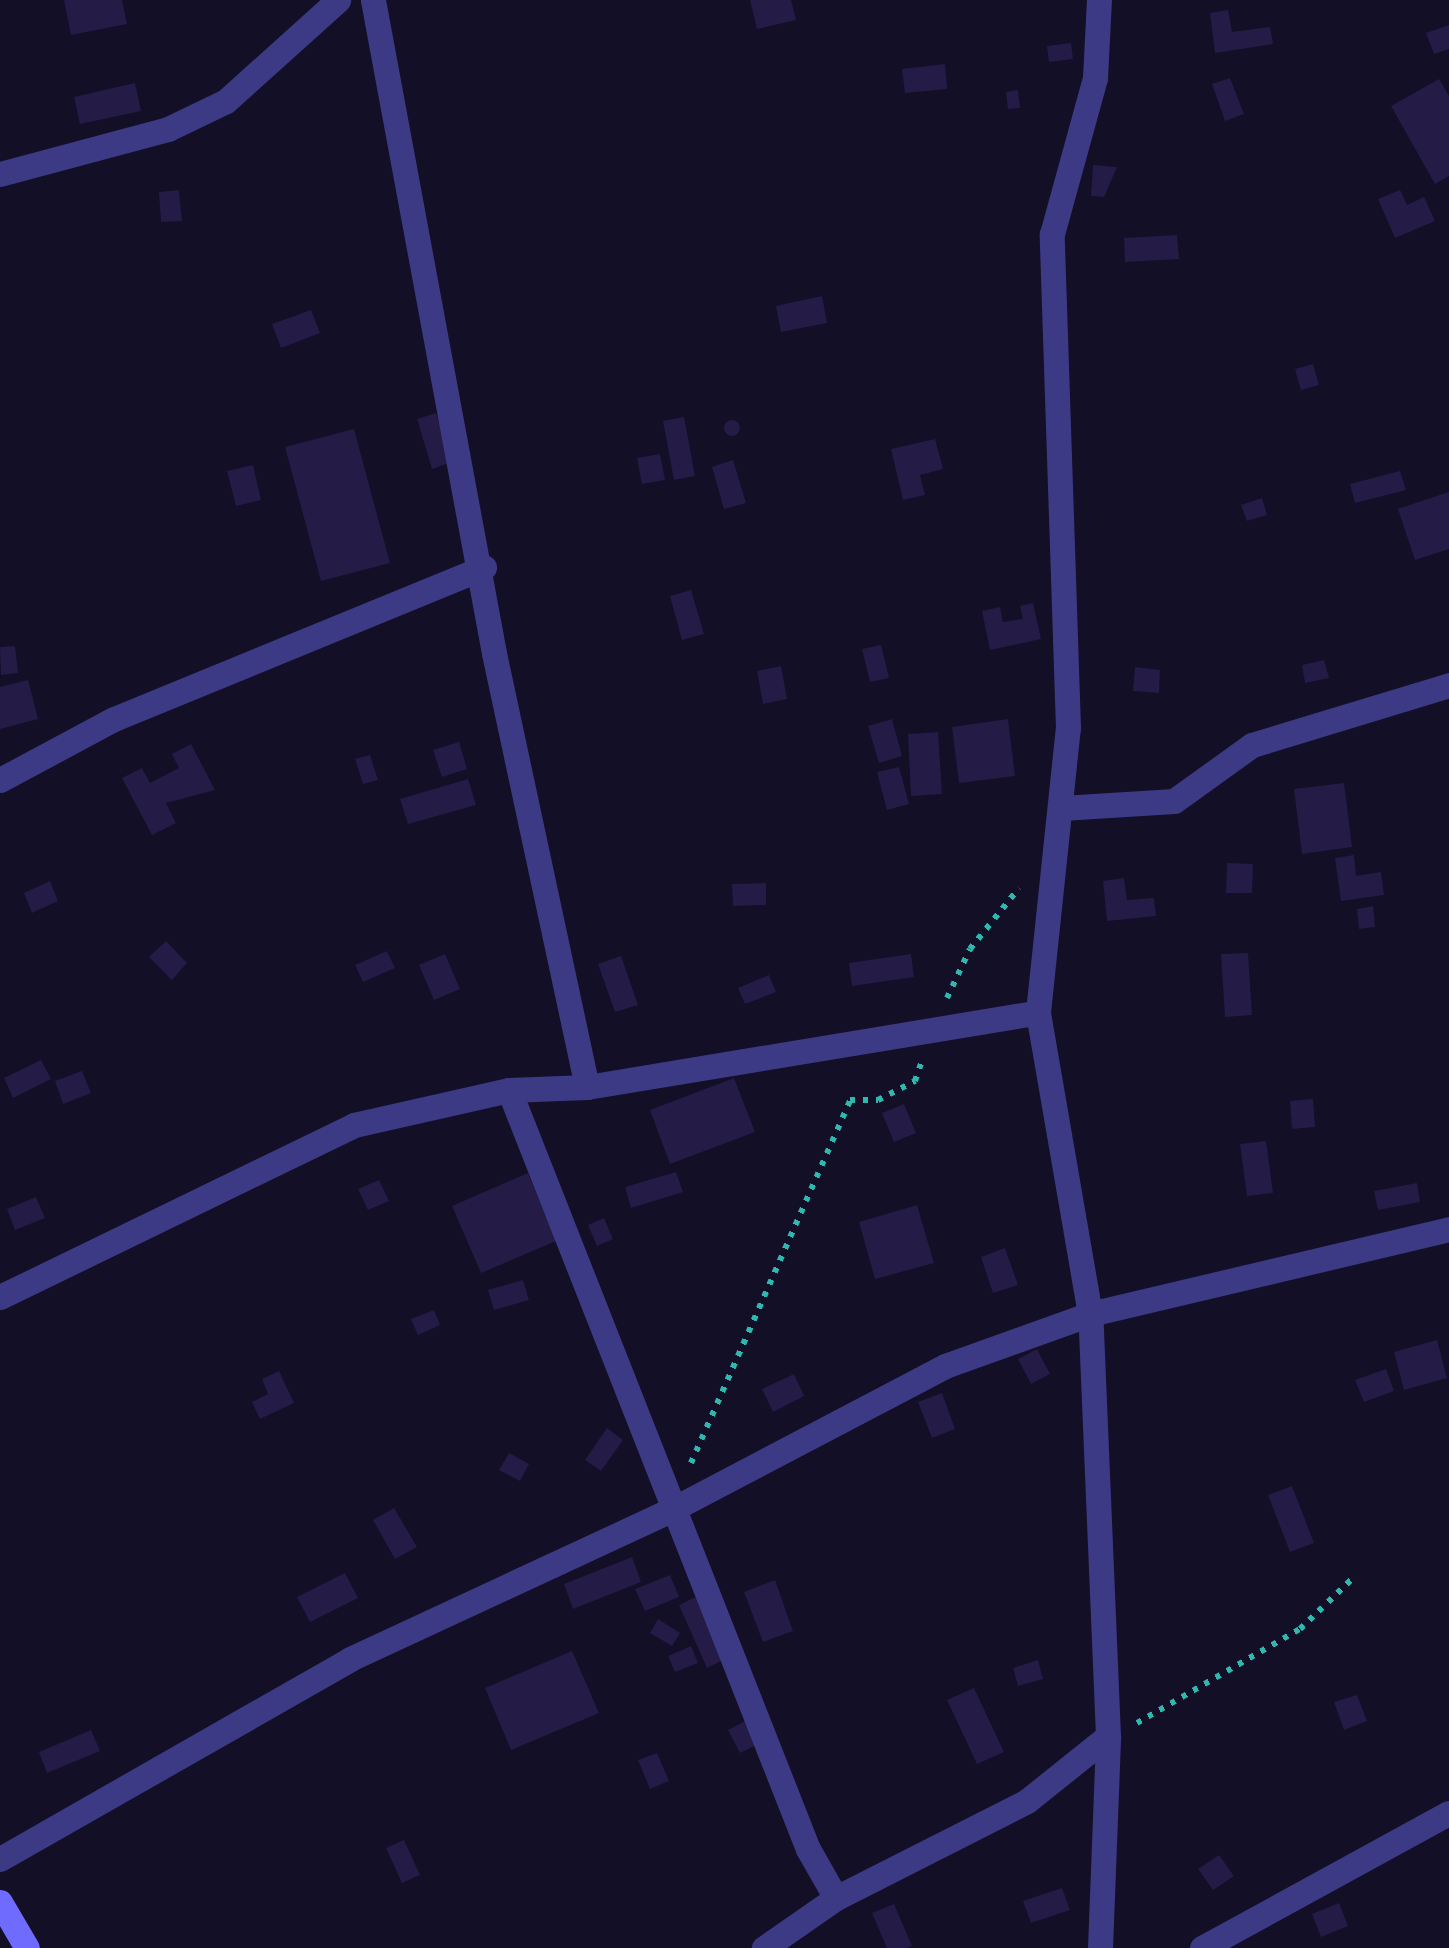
<!DOCTYPE html>
<html>
<head>
<meta charset="utf-8">
<style>
  body { margin:0 }
  #map { position:relative; width:1449px; height:1948px; overflow:hidden; background:#130f26; font-family:"Archivo Narrow",sans-serif }
  div>[style] { position:absolute }
  [style*='--x'] { left:calc(var(--x)*1px); top:calc(var(--y)*1px); width:calc(var(--w)*1px); rotate:calc(var(--a)*1deg) }
  .building>* { inset:0; background:#241b47 }
  .round { border-radius:50% }
  .path>* { height:6px; margin-top:-3px; transform-origin:0; background:repeating-linear-gradient(90deg,#2fb8b0 0 5px,transparent 0 13px) }
  .street>* { height:25px; margin:-12.5px; padding:0 12.5px; transform-origin:12.5px; border-radius:12.5px; background:#3d3a85 }
  .secondary>* { height:25px; margin:-12.5px; padding:0 12.5px; transform-origin:12.5px; border-radius:12.5px; background:#6f6bff }
  span { translate:-50% -50%; white-space:nowrap; text-align:center; line-height:1.15; -webkit-text-stroke:8px #130f26; paint-order:stroke }
</style>
</head>
<body>
<div id="map">
  <div class="building">
    <i style="clip-path:polygon(64px 0,122px 0,127px 24px,71px 35px)"></i>
    <i style="clip-path:polygon(750px 0,791px 0,796px 20px,757px 29px)"></i>
    <i style="clip-path:polygon(1228px 10px,1232px 32px,1270px 27px,1273px 44px,1215px 53px,1210px 13px)"></i>
    <i style="clip-path:polygon(1449px 25px,1449px 49px,1434px 54px,1426px 33px)"></i>
    <i style="clip-path:polygon(1071px 43px,1073px 59px,1049px 62px,1047px 46px)"></i>
    <i style="clip-path:polygon(945px 64px,947px 89px,905px 93px,902px 69px)"></i>
    <i style="clip-path:polygon(1230px 78px,1244px 114px,1225px 121px,1212px 84px)"></i>
    <i style="clip-path:polygon(1439px 79px,1449px 96px,1449px 176px,1435px 184px,1391px 106px)"></i>
    <i style="clip-path:polygon(135px 83px,141px 111px,80px 124px,74px 97px)"></i>
    <i style="clip-path:polygon(1018px 90px,1020px 108px,1008px 109px,1006px 92px)"></i>
    <i style="clip-path:polygon(1093px 165px,1117px 167px,1104px 197px,1091px 196px)"></i>
    <i style="clip-path:polygon(179px 190px,182px 221px,161px 222px,159px 192px)"></i>
    <i style="clip-path:polygon(1400px 190px,1407px 205px,1424px 197px,1435px 221px,1395px 238px,1378px 199px)"></i>
    <i style="clip-path:polygon(1177px 235px,1179px 259px,1125px 262px,1124px 238px)"></i>
    <i style="clip-path:polygon(822px 296px,827px 323px,781px 332px,776px 306px)"></i>
    <i style="clip-path:polygon(311px 310px,320px 333px,281px 348px,272px 324px)"></i>
    <i style="clip-path:polygon(1313px 364px,1319px 385px,1301px 390px,1295px 369px)"></i>
    <i style="clip-path:polygon(436px 413px,452px 462px,432px 469px,417px 419px)"></i>
    <i style="clip-path:polygon(684px 417px,695px 476px,674px 480px,663px 421px)"></i>
    <i class="round" style="left:724px;top:420px;width:16px;height:16px"></i>
    <i style="clip-path:polygon(354px 429px,390px 563px,321px 581px,285px 447px)"></i>
    <i style="clip-path:polygon(935px 439px,943px 469px,920px 475px,925px 495px,903px 500px,891px 449px)"></i>
    <i style="clip-path:polygon(660px 454px,665px 480px,642px 484px,637px 458px)"></i>
    <i style="clip-path:polygon(733px 460px,746px 503px,724px 509px,712px 467px)"></i>
    <i style="clip-path:polygon(253px 465px,261px 500px,236px 506px,227px 471px)"></i>
    <i style="clip-path:polygon(1400px 471px,1406px 490px,1355px 503px,1350px 484px)"></i>
    <i style="clip-path:polygon(1449px 492px,1449px 549px,1415px 560px,1398px 509px)"></i>
    <i style="clip-path:polygon(1262px 498px,1267px 515px,1247px 521px,1241px 505px)"></i>
    <i style="clip-path:polygon(691px 590px,704px 634px,682px 640px,670px 596px)"></i>
    <i style="clip-path:polygon(1033px 603px,1041px 639px,990px 650px,982px 611px,1000px 607px,1003px 622px,1023px 619px,1020px 606px)"></i>
    <i style="clip-path:polygon(881px 645px,889px 678px,870px 682px,862px 649px)"></i>
    <i style="clip-path:polygon(15px 646px,18px 673px,1px 675px,0 647px)"></i>
    <i style="clip-path:polygon(1324px 660px,1329px 678px,1305px 683px,1302px 665px)"></i>
    <i style="clip-path:polygon(781px 666px,787px 699px,763px 704px,757px 671px)"></i>
    <i style="clip-path:polygon(1135px 667px,1160px 670px,1159px 693px,1133px 691px)"></i>
    <i style="clip-path:polygon(28px 680px,38px 719px,0 729px,0 687px)"></i>
    <i style="clip-path:polygon(892px 719px,902px 756px,879px 763px,868px 726px)"></i>
    <i style="clip-path:polygon(1008px 719px,1015px 776px,959px 783px,952px 727px)"></i>
    <i style="clip-path:polygon(938px 732px,942px 794px,911px 796px,908px 734px)"></i>
    <i style="clip-path:polygon(459px 742px,467px 769px,442px 777px,433px 750px)"></i>
    <i style="clip-path:polygon(191px 744px,215px 790px,166px 803px,176px 823px,152px 835px,122px 778px,142px 768px,150px 783px,179px 768px,172px 754px)"></i>
    <i style="clip-path:polygon(370px 755px,378px 780px,363px 784px,355px 759px)"></i>
    <i style="clip-path:polygon(899px 767px,909px 804px,887px 810px,877px 772px)"></i>
    <i style="clip-path:polygon(468px 779px,476px 805px,408px 824px,400px 799px)"></i>
    <i style="clip-path:polygon(1344px 783px,1352px 847px,1302px 854px,1294px 789px)"></i>
    <i style="clip-path:polygon(1354px 855px,1356px 876px,1381px 872px,1384px 895px,1341px 901px,1335px 858px)"></i>
    <i style="clip-path:polygon(1227px 863px,1253px 864px,1252px 893px,1226px 893px)"></i>
    <i style="clip-path:polygon(1124px 878px,1127px 900px,1154px 898px,1156px 916px,1107px 921px,1103px 881px)"></i>
    <i style="clip-path:polygon(50px 881px,58px 901px,32px 913px,24px 893px)"></i>
    <i style="clip-path:polygon(766px 883px,766px 905px,733px 906px,732px 884px)"></i>
    <i style="clip-path:polygon(1373px 906px,1375px 927px,1359px 929px,1357px 909px)"></i>
    <i style="clip-path:polygon(166px 941px,187px 963px,172px 980px,149px 957px)"></i>
    <i style="clip-path:polygon(387px 951px,395px 968px,363px 982px,355px 965px)"></i>
    <i style="clip-path:polygon(1248px 953px,1252px 1015px,1225px 1017px,1221px 954px)"></i>
    <i style="clip-path:polygon(445px 954px,460px 989px,434px 1000px,419px 965px)"></i>
    <i style="clip-path:polygon(911px 954px,914px 977px,852px 986px,849px 963px)"></i>
    <i style="clip-path:polygon(621px 956px,638px 1005px,615px 1012px,598px 964px)"></i>
    <i style="clip-path:polygon(769px 975px,776px 992px,745px 1004px,738px 988px)"></i>
    <i style="clip-path:polygon(41px 1060px,51px 1079px,13px 1098px,4px 1078px)"></i>
    <i style="clip-path:polygon(82px 1071px,91px 1093px,63px 1104px,55px 1081px)"></i>
    <i style="clip-path:polygon(734px 1078px,755px 1132px,670px 1164px,650px 1110px)"></i>
    <i style="clip-path:polygon(1313px 1099px,1315px 1127px,1292px 1129px,1290px 1101px)"></i>
    <i style="clip-path:polygon(904px 1104px,916px 1133px,894px 1142px,882px 1113px)"></i>
    <i style="clip-path:polygon(1266px 1141px,1273px 1193px,1247px 1196px,1240px 1144px)"></i>
    <i style="clip-path:polygon(676px 1172px,683px 1192px,631px 1208px,625px 1187px)"></i>
    <i style="clip-path:polygon(528px 1173px,556px 1241px,481px 1273px,452px 1206px)"></i>
    <i style="clip-path:polygon(379px 1180px,389px 1201px,368px 1210px,358px 1189px)"></i>
    <i style="clip-path:polygon(1417px 1183px,1420px 1202px,1378px 1210px,1374px 1191px)"></i>
    <i style="clip-path:polygon(36px 1197px,45px 1218px,15px 1230px,7px 1209px)"></i>
    <i style="clip-path:polygon(917px 1205px,934px 1263px,875px 1279px,859px 1222px)"></i>
    <i style="clip-path:polygon(604px 1218px,613px 1239px,597px 1246px,588px 1225px)"></i>
    <i style="clip-path:polygon(1005px 1248px,1018px 1285px,993px 1293px,981px 1257px)"></i>
    <i style="clip-path:polygon(523px 1280px,529px 1300px,494px 1310px,488px 1290px)"></i>
    <i style="clip-path:polygon(434px 1310px,440px 1325px,418px 1335px,411px 1319px)"></i>
    <i style="clip-path:polygon(1437px 1340px,1447px 1378px,1404px 1390px,1394px 1352px)"></i>
    <i style="clip-path:polygon(1037px 1349px,1050px 1374px,1031px 1384px,1018px 1359px)"></i>
    <i style="clip-path:polygon(1386px 1369px,1394px 1391px,1364px 1402px,1355px 1380px)"></i>
    <i style="clip-path:polygon(279px 1371px,294px 1403px,260px 1419px,252px 1402px,268px 1394px,262px 1379px)"></i>
    <i style="clip-path:polygon(794px 1374px,804px 1396px,773px 1412px,762px 1389px)"></i>
    <i style="clip-path:polygon(942px 1393px,955px 1429px,932px 1438px,918px 1402px)"></i>
    <i style="clip-path:polygon(607px 1428px,623px 1440px,601px 1471px,585px 1460px)"></i>
    <i style="clip-path:polygon(509px 1453px,529px 1464px,520px 1481px,499px 1470px)"></i>
    <i style="clip-path:polygon(1292px 1486px,1314px 1543px,1290px 1552px,1268px 1495px)"></i>
    <i style="clip-path:polygon(394px 1508px,417px 1547px,395px 1559px,373px 1520px)"></i>
    <i style="clip-path:polygon(632px 1557px,641px 1582px,573px 1609px,564px 1584px)"></i>
    <i style="clip-path:polygon(345px 1573px,358px 1598px,310px 1622px,297px 1597px)"></i>
    <i style="clip-path:polygon(670px 1575px,679px 1597px,645px 1611px,635px 1589px)"></i>
    <i style="clip-path:polygon(775px 1580px,793px 1631px,763px 1642px,744px 1592px)"></i>
    <i style="clip-path:polygon(700px 1595px,729px 1657px,707px 1668px,679px 1605px)"></i>
    <i style="clip-path:polygon(658px 1619px,680px 1633px,672px 1646px,650px 1633px)"></i>
    <i style="clip-path:polygon(691px 1646px,698px 1663px,675px 1672px,668px 1656px)"></i>
    <i style="clip-path:polygon(572px 1651px,599px 1713px,511px 1750px,485px 1688px)"></i>
    <i style="clip-path:polygon(1038px 1660px,1043px 1679px,1018px 1686px,1013px 1668px)"></i>
    <i style="clip-path:polygon(974px 1688px,1004px 1752px,977px 1764px,947px 1700px)"></i>
    <i style="clip-path:polygon(1357px 1695px,1367px 1721px,1344px 1730px,1334px 1702px)"></i>
    <i style="clip-path:polygon(747px 1720px,758px 1744px,740px 1753px,728px 1730px)"></i>
    <i style="clip-path:polygon(91px 1730px,100px 1751px,47px 1773px,39px 1752px)"></i>
    <i style="clip-path:polygon(657px 1753px,669px 1781px,650px 1789px,638px 1760px)"></i>
    <i style="clip-path:polygon(404px 1840px,420px 1875px,402px 1883px,386px 1848px)"></i>
    <i style="clip-path:polygon(1219px 1855px,1234px 1876px,1213px 1890px,1198px 1869px)"></i>
    <i style="clip-path:polygon(1062px 1888px,1070px 1910px,1031px 1923px,1023px 1901px)"></i>
    <i style="clip-path:polygon(1339px 1903px,1348px 1926px,1321px 1937px,1312px 1914px)"></i>
    <i style="clip-path:polygon(894px 1904px,912px 1946px,907px 1948px,887px 1948px,872px 1913px)"></i>
  </div>
  <div class="path">
    <i style="--x:947;--y:998;--w:54;--a:-64.9"></i>
    <i style="--x:970;--y:949;--w:78;--a:-51.2"></i>
    <i style="--x:691;--y:1463;--w:396;--a:-66.3"></i>
    <i style="--x:850;--y:1100;--w:28;--a:0"></i>
    <i style="--x:878;--y:1100;--w:42;--a:-27.2"></i>
    <i style="--x:915;--y:1081;--w:21;--a:-71"></i>
    <i style="--x:1137;--y:1723;--w:188;--a:-30"></i>
    <i style="--x:1300;--y:1629;--w:75;--a:-43.9"></i>
  </div>
  <div class="street">
    <i style="--x:0;--y:174;--w:174;--a:-15"></i>
    <i style="--x:168;--y:129;--w:64;--a:-25.8"></i>
    <i style="--x:226;--y:101;--w:151;--a:-42"></i>
    <i style="--x:0;--y:780;--w:129;--a:-28.2"></i>
    <i style="--x:114;--y:719;--w:400;--a:-22.3"></i>
    <i style="--x:1062;--y:808;--w:112;--a:-3.6"></i>
    <i style="--x:1174;--y:801;--w:96;--a:-35.7"></i>
    <i style="--x:1252;--y:745;--w:206;--a:-16.9"></i>
    <i style="--x:587;--y:1087;--w:457;--a:-9.4"></i>
    <i style="--x:1038;--y:1012;--w:286;--a:-84"></i>
    <i style="--x:1068;--y:728;--w:494;--a:-91.9"></i>
    <i style="--x:1052;--y:234;--w:162;--a:-74.6"></i>
    <i style="--x:1095;--y:78;--w:78;--a:-87.1"></i>
    <i style="--x:509;--y:1090;--w:816;--a:68.5"></i>
    <i style="--x:808;--y:1849;--w:56;--a:60.3"></i>
    <i style="--x:836;--y:1898;--w:88;--a:145.2"></i>
    <i style="--x:0;--y:1297;--w:394;--a:-25.9"></i>
    <i style="--x:354;--y:1125;--w:159;--a:-12.7"></i>
    <i style="--x:509;--y:1090;--w:78;--a:-2.2"></i>
    <i style="--x:587;--y:1087;--w:444;--a:-102.1"></i>
    <i style="--x:494;--y:653;--w:664;--a:-100.5"></i>
    <i style="--x:0;--y:1859;--w:403;--a:-29.7"></i>
    <i style="--x:350;--y:1659;--w:354;--a:-24.9"></i>
    <i style="--x:671;--y:1510;--w:310;--a:-27.7"></i>
    <i style="--x:945;--y:1366;--w:154;--a:-19.7"></i>
    <i style="--x:1090;--y:1314;--w:369;--a:-13.3"></i>
    <i style="--x:836;--y:1898;--w:214;--a:-26.9"></i>
    <i style="--x:1027;--y:1801;--w:104;--a:-38.7"></i>
    <i style="--x:1108;--y:1736;--w:422;--a:-92.4"></i>
    <i style="--x:1090;--y:1314;--w:306;--a:-99.8"></i>
    <i style="--x:1100;--y:1948;--w:212;--a:-87.8"></i>
    <i style="--x:1202;--y:1948;--w:281;--a:-28.7"></i>
  </div>
  <div class="secondary">
    <i style="--x:0;--y:1902;--w:53;--a:59.6"></i>
  </div>
</div>
</body>
</html>
